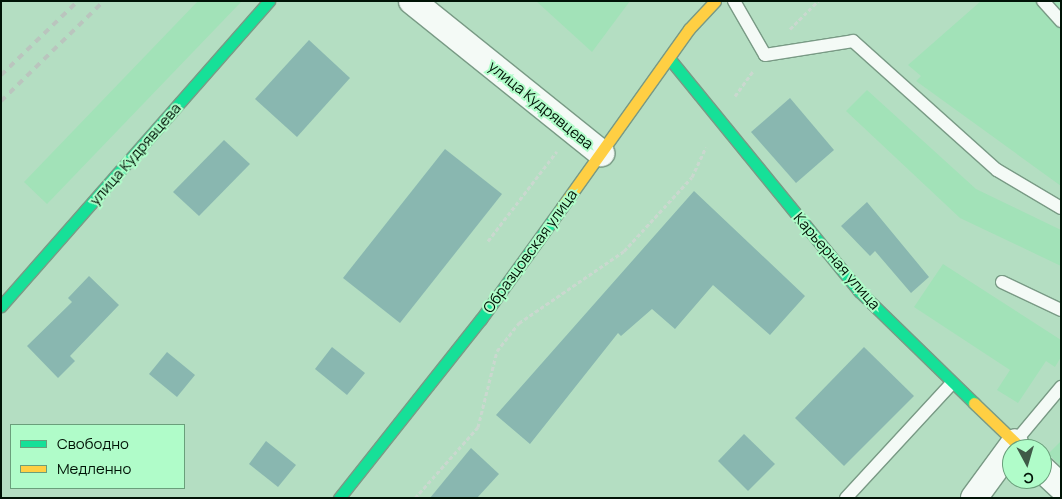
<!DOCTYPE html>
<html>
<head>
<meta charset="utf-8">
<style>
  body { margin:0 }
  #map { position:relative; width:1062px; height:499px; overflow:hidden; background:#b4dec2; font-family:Manrope,sans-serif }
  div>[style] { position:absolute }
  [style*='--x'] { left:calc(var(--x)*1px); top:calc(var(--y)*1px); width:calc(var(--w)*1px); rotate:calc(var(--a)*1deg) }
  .built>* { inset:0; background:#a2e2b8 }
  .building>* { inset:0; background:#89b7b0 }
  .path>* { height:3px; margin-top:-1.5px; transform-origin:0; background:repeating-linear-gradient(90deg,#cad8cf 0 4px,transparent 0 6.5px) }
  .roads { filter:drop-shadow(1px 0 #799a85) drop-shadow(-1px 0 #799a85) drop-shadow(0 1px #799a85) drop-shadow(0 -1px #799a85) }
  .lane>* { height:12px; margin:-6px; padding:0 6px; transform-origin:6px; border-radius:6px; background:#f4faf6 }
  .street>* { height:26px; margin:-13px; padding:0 13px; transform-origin:13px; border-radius:13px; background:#f4faf6 }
  .fast>* { height:11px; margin:-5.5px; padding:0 5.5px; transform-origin:5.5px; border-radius:5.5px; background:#16e098 }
  .slow>* { height:11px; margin:-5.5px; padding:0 5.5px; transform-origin:5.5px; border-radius:5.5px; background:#ffcf43 }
  .rail>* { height:4px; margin-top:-2px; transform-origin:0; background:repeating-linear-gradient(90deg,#bac5be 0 6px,transparent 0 12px) }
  span { translate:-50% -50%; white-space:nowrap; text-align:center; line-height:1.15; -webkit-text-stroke:4px #b0fcc9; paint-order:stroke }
  .street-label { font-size:15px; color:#001306 }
  .frame { position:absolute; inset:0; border:2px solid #001306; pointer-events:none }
  .legend { position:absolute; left:10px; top:424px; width:175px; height:65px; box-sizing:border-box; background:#b0fcc9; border:1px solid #6a9f7b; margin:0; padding:6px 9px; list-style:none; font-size:15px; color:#001306 }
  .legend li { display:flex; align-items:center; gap:10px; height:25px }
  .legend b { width:25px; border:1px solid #6a9f7b }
  .north { position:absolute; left:1002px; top:439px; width:50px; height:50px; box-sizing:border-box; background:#b0fcc9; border:1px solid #6a9f7b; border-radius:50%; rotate:174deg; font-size:14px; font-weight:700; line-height:20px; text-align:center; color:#001306 }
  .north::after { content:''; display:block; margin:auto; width:18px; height:22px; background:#3f5a48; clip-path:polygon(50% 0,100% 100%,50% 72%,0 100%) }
</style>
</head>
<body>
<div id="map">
  <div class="built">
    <i style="clip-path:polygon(198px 1px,242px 1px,47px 204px,24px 182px)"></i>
    <i style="clip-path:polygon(536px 1px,630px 1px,592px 52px)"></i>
    <i style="clip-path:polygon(981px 1px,1061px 1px,1061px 186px,916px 81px,921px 76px,908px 65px)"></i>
    <i style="clip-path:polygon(867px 90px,976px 189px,1061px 230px,1061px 266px,960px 218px,846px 111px)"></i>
    <i style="clip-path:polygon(943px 264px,1061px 340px,1061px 357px,1055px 367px,1046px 361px,1018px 403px,997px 390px,1010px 370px,914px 307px)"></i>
    <i style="clip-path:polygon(1061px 441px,1061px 466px,1048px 454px)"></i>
  </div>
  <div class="building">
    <i style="clip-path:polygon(309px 40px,350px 78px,297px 137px,255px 99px)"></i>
    <i style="clip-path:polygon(790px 98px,834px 150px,796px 183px,751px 132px)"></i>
    <i style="clip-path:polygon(224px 140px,250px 164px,199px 216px,173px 192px)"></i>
    <i style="clip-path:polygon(445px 149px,502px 194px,400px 323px,343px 278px)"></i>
    <i style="clip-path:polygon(694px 191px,805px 296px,770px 335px,713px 285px,675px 329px,652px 309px,621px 336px,618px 333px,530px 444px,496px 415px)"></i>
    <i style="clip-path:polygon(867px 202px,929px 277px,911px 293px,875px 251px,870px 256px,841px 226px)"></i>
    <i style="clip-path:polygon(89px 276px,119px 305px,70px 356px,75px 361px,58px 378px,27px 346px,72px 302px,68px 298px)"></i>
    <i style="clip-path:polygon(332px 347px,365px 373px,347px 395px,315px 369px)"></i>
    <i style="clip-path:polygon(864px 347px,914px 396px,844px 466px,795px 418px)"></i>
    <i style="clip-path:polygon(167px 352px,195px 375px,177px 397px,149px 374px)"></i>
    <i style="clip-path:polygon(744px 434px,775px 464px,748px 491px,718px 461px)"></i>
    <i style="clip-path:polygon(266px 441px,296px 465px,278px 487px,249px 464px)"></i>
    <i style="clip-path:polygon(471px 448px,499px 474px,477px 498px,430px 498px)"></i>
  </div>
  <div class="path">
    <i style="--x:790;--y:29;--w:40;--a:-45"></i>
    <i style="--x:735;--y:96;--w:31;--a:-54"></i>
    <i style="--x:488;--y:241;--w:113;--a:-52.5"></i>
    <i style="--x:415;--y:498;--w:95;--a:-48.4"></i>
    <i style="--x:478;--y:427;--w:78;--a:-76"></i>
    <i style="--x:497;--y:351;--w:36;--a:-52"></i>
    <i style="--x:519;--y:323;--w:127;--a:-34.4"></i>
    <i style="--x:624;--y:251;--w:100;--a:-47.4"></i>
    <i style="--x:692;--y:177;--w:33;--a:-65"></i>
  </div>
  <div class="roads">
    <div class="lane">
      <i style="--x:734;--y:1;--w:62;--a:60.1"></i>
      <i style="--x:765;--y:55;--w:89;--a:-9"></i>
      <i style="--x:853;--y:41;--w:193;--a:41.9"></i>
      <i style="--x:997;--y:170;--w:74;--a:30.7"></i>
      <i style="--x:1043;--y:1;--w:27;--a:48"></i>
      <i style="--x:1002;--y:282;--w:65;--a:25.4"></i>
      <i style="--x:1015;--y:442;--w:72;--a:-50.1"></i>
      <i style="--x:846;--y:498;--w:156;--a:-47.3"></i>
    </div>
    <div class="street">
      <i style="--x:412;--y:1;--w:243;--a:38.8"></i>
      <i style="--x:1042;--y:469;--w:26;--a:43"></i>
      <i style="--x:974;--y:498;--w:69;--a:-53.8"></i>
    </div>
    <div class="fast">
      <i style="--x:669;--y:58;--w:301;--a:50.8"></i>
      <i style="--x:859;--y:291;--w:161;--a:44.2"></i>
      <i style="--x:1;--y:306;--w:406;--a:-48.7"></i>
      <i style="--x:339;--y:498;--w:228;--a:-51.6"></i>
      <i style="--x:481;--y:319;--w:138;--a:-54.1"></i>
    </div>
    <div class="slow">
      <i style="--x:562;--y:207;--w:219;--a:-54.5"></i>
      <i style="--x:689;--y:29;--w:38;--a:-47"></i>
      <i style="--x:974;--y:403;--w:66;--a:43.8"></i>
    </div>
  </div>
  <div class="rail">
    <i style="--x:1;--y:75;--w:107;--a:-43.9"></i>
    <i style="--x:1;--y:101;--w:144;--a:-44.2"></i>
  </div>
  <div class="street-label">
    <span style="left:541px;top:105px;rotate:39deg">улица Кудрявцева</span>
    <span style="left:135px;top:154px;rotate:-49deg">улица Кудрявцева</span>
    <span style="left:530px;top:251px;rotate:-54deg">Образцовская улица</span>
    <span style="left:837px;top:261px;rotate:49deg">Карьерная улица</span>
  </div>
  <div class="frame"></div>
  <ul class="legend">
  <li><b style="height:6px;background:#16e098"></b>Свободно</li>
  <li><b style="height:6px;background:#ffcf43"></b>Медленно</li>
  </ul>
  <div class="north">С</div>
</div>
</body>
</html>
